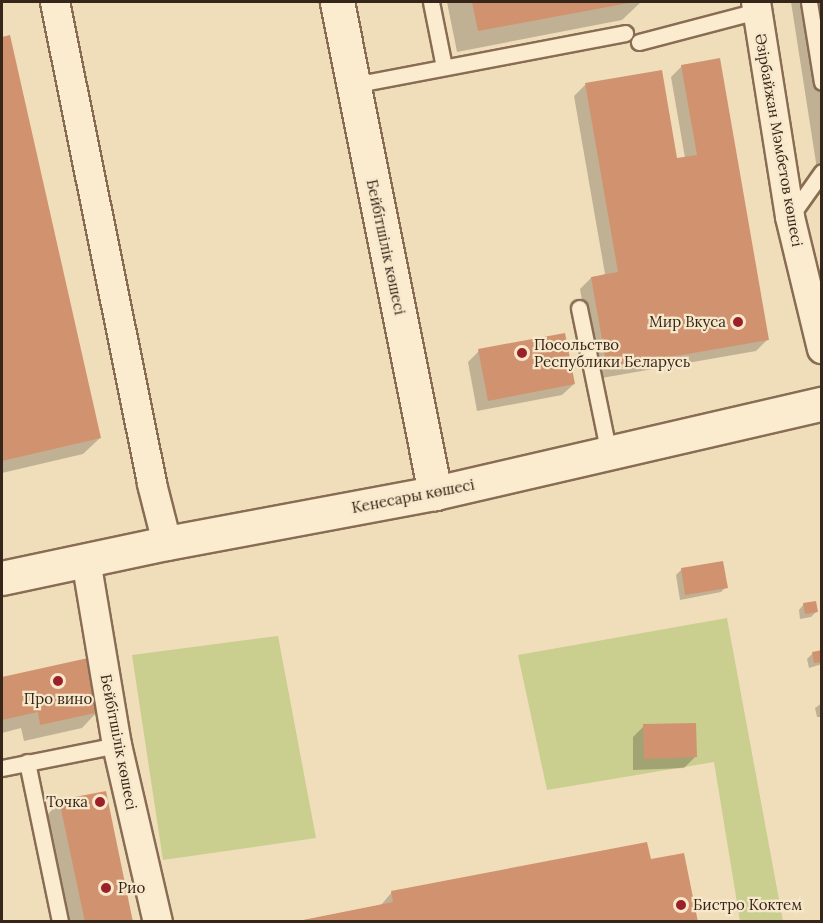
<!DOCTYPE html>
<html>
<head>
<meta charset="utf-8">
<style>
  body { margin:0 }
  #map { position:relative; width:823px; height:923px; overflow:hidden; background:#f0debb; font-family:Lora,serif }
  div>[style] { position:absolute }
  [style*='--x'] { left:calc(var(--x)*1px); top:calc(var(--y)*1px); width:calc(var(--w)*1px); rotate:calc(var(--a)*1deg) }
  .green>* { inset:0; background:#cace8f }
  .shadow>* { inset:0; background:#0003 }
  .building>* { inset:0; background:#d1936f }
  .roads { filter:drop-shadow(2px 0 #886d54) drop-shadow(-2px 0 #886d54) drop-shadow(0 2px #886d54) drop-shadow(0 -2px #886d54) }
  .lane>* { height:15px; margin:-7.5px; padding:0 7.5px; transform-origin:7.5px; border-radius:7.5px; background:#fbebcf }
  .street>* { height:28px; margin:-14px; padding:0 14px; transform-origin:14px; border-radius:14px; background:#fbebcf }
  .secondary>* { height:33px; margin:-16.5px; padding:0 16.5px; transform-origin:16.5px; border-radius:16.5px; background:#fbebcf }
  .dots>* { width:16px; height:16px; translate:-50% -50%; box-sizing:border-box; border:3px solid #f7e8cb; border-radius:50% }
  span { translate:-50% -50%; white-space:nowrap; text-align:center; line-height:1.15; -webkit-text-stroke:4.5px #f7e8cb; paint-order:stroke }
  .street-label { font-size:15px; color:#36261a }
  .poi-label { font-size:15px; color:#36261a }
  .right { translate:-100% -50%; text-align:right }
  .left { translate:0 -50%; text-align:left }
  .frame { position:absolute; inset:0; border:3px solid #36261a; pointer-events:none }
</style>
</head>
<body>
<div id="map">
  <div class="green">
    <i style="clip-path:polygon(727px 618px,783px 921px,740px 921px,714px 762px,547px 790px,518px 655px)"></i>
    <i style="clip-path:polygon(278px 636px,316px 838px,163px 860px,132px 655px)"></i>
  </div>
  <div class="shadow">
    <i style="clip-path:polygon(447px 2px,641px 2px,622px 20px,457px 52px)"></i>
    <i style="clip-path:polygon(791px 2px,822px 2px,822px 182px,819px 182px)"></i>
    <i style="clip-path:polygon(9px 37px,100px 438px,83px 454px,2px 473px,2px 38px)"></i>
    <i style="clip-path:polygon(682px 66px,768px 339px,756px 351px,596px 379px,580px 289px,591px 278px,605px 274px,574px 96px,585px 85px,676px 160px,685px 158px,671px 77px)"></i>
    <i style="clip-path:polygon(479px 351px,574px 384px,562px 395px,477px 411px,468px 362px)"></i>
    <i style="clip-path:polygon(681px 570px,726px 587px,721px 592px,680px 600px,676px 575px)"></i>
    <i style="clip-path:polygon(804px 604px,816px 612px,811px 617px,800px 619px,799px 610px)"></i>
    <i style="clip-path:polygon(822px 652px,822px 664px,809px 668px,807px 659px,813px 653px)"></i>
    <i style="clip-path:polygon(87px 659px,98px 711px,82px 728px,24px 741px,21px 728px,2px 733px,2px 678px)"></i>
    <i style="clip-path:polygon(822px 703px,822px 717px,817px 717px,815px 708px)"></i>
    <i style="clip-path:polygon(644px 726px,696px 756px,684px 768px,633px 770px,633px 737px)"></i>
    <i style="clip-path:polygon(60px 802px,132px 922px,65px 922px,43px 819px)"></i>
    <i style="clip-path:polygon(649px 861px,696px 922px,295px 922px,381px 905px,392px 892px)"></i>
  </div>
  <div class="building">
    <i style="clip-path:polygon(472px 2px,629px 2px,629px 3px,478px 31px)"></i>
    <i style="clip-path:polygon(10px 35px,101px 438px,2px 461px,2px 37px)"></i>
    <i style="clip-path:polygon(720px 58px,769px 340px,607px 368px,591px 277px,618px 272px,585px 83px,662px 70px,677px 158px,697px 155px,681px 65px)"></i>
    <i style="clip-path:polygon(565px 333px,575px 384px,488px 401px,478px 349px)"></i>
    <i style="clip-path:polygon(723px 561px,728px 588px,685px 595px,681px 568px)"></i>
    <i style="clip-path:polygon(816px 601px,818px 612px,805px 614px,803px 603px)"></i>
    <i style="clip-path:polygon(822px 650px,822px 662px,814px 663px,812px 652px)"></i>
    <i style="clip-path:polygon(88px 658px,100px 712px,40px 725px,38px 712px,2px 720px,2px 677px)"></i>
    <i style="clip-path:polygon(696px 723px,697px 757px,644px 759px,643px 724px)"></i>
    <i style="clip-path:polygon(106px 791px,133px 922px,85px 922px,59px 800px)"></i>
    <i style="clip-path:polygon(647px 842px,651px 859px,684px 853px,698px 922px,293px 922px,393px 902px,391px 891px)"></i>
  </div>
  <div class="roads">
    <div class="lane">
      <i style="--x:431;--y:2;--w:66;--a:78.7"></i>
      <i style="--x:809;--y:2;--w:81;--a:80.8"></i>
      <i style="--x:639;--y:42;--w:122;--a:-14.7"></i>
      <i style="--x:353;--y:85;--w:277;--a:-10.8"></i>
      <i style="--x:790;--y:217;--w:55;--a:-54.6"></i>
      <i style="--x:579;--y:308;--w:149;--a:78.4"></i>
      <i style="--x:27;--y:762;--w:163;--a:78.3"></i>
      <i style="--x:2;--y:768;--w:117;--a:-11.3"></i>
    </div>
    <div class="street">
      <i style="--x:55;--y:2;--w:492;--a:78.6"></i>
      <i style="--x:152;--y:484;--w:61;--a:75.7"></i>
      <i style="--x:756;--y:2;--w:218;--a:81"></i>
      <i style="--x:790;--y:217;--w:136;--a:76.4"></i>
      <i style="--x:86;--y:560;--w:188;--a:80.5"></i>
      <i style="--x:117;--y:745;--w:182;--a:77"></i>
    </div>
    <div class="secondary">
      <i style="--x:337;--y:2;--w:501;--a:78.71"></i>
      <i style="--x:2;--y:578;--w:169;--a:-12"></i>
      <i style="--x:167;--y:543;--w:273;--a:-10.6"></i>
      <i style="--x:435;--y:493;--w:397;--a:-13"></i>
    </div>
  </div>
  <div class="dots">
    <i style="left:738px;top:322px;background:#9a2127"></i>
    <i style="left:522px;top:353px;background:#9a2127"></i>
    <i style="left:58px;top:681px;background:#9a2127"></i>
    <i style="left:100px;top:802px;background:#9a2127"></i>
    <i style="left:106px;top:888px;background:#9a2127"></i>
    <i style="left:681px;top:905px;background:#9a2127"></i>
  </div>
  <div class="street-label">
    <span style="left:779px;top:140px;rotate:80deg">Әзірбайжан Мәмбетов көшесі</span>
    <span style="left:386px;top:247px;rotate:78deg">Бейбітшілік көшесі</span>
    <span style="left:413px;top:496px;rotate:-11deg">Кенесары көшесі</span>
    <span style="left:119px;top:742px;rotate:79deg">Бейбітшілік көшесі</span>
  </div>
  <div class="poi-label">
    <span class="right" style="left:726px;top:322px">Мир Вкуса</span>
    <span class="left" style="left:534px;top:353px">Посольство<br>Республики Беларусь</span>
    <span style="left:58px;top:699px">Про вино</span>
    <span class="right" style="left:88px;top:802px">Точка</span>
    <span class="left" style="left:118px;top:888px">Рио</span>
    <span class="left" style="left:693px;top:905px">Бистро Коктем</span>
  </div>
  <div class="frame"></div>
</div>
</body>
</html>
